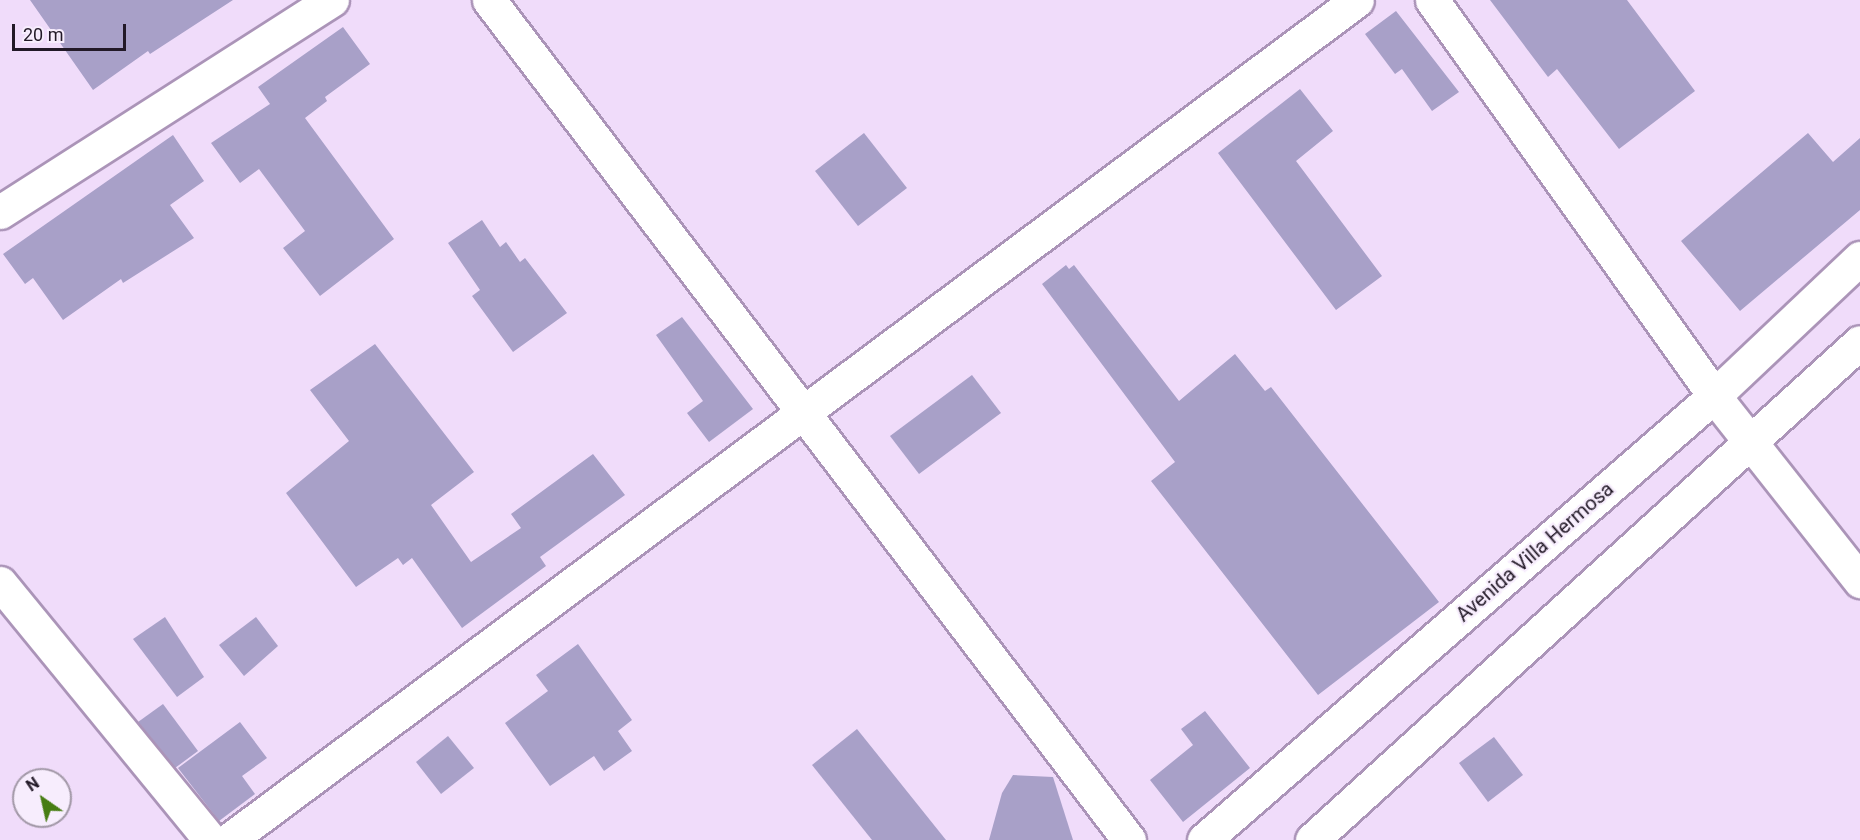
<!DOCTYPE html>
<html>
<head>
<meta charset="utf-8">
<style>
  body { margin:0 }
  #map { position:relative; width:1860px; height:840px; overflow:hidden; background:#f0dcfa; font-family:Roboto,sans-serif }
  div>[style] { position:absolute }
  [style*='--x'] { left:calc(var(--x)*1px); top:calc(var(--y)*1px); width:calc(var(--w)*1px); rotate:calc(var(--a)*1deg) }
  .building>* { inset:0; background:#a8a0c8 }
  .roads { filter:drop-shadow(2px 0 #ab94b8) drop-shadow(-2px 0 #ab94b8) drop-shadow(0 2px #ab94b8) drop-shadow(0 -2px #ab94b8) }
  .street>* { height:33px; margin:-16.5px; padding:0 16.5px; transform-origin:16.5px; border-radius:16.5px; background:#fff }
  .secondary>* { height:33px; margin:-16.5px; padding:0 16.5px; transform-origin:16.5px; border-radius:16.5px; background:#fff }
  span { translate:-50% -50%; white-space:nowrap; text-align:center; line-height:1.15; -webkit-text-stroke:4.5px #f7edfd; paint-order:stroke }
  .street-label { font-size:20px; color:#221927 }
  .north { position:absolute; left:12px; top:768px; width:60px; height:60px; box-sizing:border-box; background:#f7edfd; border:2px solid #a298a7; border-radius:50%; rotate:326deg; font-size:16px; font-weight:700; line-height:24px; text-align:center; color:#221927 }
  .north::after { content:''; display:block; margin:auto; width:21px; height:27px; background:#477d13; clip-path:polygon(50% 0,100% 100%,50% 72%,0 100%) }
  .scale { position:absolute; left:12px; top:24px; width:114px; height:27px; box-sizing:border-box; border:3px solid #221927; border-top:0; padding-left:8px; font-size:18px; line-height:21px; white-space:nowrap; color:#221927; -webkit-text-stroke:4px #f7edfd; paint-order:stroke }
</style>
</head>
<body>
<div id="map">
  <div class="building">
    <i style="clip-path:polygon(30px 0,233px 0,150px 54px,148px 51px,93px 90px)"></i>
    <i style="clip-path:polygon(1490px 0,1627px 0,1695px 91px,1619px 149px,1557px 69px,1548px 77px)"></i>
    <i style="clip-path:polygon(1396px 11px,1459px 92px,1432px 111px,1402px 69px,1395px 74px,1365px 34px)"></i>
    <i style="clip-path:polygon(343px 27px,370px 64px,325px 97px,327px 101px,305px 118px,394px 239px,320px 296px,283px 248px,305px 231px,259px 169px,240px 183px,211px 143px,270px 104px,258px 87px)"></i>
    <i style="clip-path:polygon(1300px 89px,1333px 131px,1296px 161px,1382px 276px,1336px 310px,1218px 153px)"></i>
    <i style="clip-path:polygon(864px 133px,907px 188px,858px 226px,815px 171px)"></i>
    <i style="clip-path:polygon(1808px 133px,1833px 162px,1860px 138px,1860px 210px,1740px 311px,1681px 241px)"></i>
    <i style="clip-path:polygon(173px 135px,204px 181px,170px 205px,194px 238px,123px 283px,121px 279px,63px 320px,33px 278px,25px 284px,3px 254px)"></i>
    <i style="clip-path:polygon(482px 220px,500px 247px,506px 242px,520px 262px,525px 258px,567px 313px,513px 352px,472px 296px,480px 290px,448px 243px)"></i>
    <i style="clip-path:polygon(1066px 265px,1069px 269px,1074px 265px,1179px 401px,1235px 354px,1265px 391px,1271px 387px,1439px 602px,1318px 695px,1151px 481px,1175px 462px,1042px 284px)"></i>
    <i style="clip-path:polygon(682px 317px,753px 409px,709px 442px,687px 413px,703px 401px,656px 335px)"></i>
    <i style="clip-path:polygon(375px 344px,474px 472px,431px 505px,471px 562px,521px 528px,511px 514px,593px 454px,625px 495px,540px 557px,546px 566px,462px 628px,412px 558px,403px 565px,398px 558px,356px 587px,286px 493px,349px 441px,310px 390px)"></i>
    <i style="clip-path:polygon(972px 375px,1001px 413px,919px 474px,890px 436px)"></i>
    <i style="clip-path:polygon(165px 617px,204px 677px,177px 697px,133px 639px)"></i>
    <i style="clip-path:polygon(256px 617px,278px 646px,244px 676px,219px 645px)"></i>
    <i style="clip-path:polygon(578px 644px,632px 720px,618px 731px,632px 751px,604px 771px,594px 756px,550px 786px,505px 723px,548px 691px,536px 675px)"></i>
    <i style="clip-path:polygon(163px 704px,198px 751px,175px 768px,138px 722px)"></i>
    <i style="clip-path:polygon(1205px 711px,1250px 768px,1183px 822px,1150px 780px,1193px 745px,1181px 729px)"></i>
    <i style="clip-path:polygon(240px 722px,267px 758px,242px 776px,255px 794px,219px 821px,178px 768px)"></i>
    <i style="clip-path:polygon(857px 729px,946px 840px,872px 840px,812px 765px)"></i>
    <i style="clip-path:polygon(448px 736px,474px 768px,441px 794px,416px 762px)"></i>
    <i style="clip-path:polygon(1494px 737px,1523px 775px,1488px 802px,1459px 763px)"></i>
    <i style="clip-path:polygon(1013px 775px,1053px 777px,1073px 840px,989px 840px,1002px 793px)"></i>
  </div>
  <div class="roads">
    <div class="street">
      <i style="--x:489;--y:0;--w:1056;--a:52.7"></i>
      <i style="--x:1432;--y:0;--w:486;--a:54.5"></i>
      <i style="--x:1714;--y:396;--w:236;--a:51.7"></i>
      <i style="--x:0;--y:212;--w:394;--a:-32.6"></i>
      <i style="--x:0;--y:583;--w:332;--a:50.7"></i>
      <i style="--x:229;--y:840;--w:1406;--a:-36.67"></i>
    </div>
    <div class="secondary">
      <i style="--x:1204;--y:840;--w:676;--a:-41.04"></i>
      <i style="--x:1714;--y:396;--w:201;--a:-43.4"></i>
      <i style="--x:1312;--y:840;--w:740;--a:-42.26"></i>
    </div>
  </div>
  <div class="street-label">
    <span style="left:1535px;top:552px;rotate:-41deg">Avenida Villa Hermosa</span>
  </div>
  <div class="north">N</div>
  <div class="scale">20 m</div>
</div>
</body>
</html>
